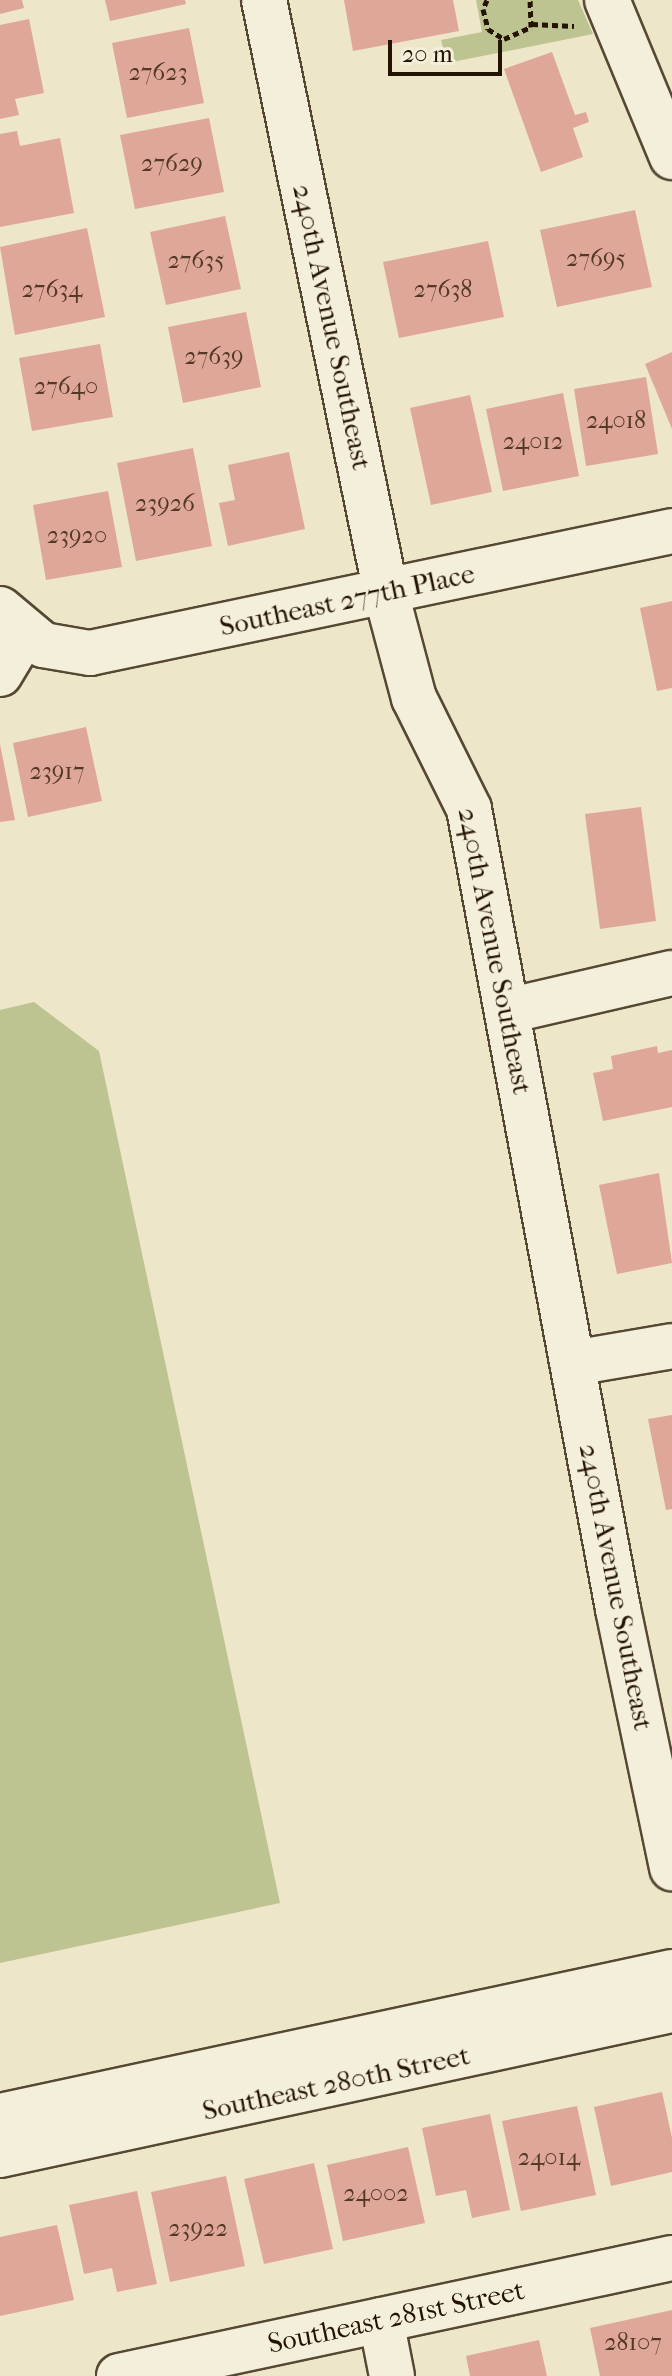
<!DOCTYPE html>
<html>
<head>
<meta charset="utf-8">
<style>
  body { margin:0 }
  #map { position:relative; width:672px; height:2376px; overflow:hidden; background:#eee6c8; font-family:"IM FELL French Canon",serif }
  div>[style] { position:absolute }
  [style*='--x'] { left:calc(var(--x)*1px); top:calc(var(--y)*1px); width:calc(var(--w)*1px); rotate:calc(var(--a)*1deg) }
  .green>* { inset:0; background:#bec392 }
  .building>* { inset:0; background:#dfa798 }
  .path>* { height:5px; margin-top:-2.5px; transform-origin:0; background:repeating-linear-gradient(90deg,#241301 0 6px,transparent 0 10px) }
  .roads { filter:drop-shadow(2px 0 #564833) drop-shadow(-2px 0 #564833) drop-shadow(0 2px #564833) drop-shadow(0 -2px #564833) }
  .minor>* { height:44px; margin:-22px; padding:0 22px; transform-origin:22px; border-radius:22px; background:#f4efdb }
  span { translate:-50% -50%; white-space:nowrap; text-align:center; line-height:1.15; -webkit-text-stroke:6px #f4efdb; paint-order:stroke }
  .number-label { font-size:24px; color:#533827 }
  .number-label span { -webkit-text-stroke-width:0 }
  .street-label { font-size:28px; color:#241301 }
  .scale { position:absolute; left:388px; top:40px; width:114px; height:36px; box-sizing:border-box; border:4px solid #241301; border-top:0; padding-left:10px; font-size:24px; line-height:28px; white-space:nowrap; color:#241301; -webkit-text-stroke:6px #f4efdb; paint-order:stroke }
</style>
</head>
<body>
<div id="map">
  <div class="green">
    <i style="clip-path:polygon(476px 0,578px 0,593px 34px,447px 63px,441px 40px,482px 32px)"></i>
    <i style="clip-path:polygon(34px 1002px,99px 1051px,280px 1903px,0 1963px,0 1010px)"></i>
  </div>
  <div class="building">
    <i style="clip-path:polygon(0 0,22px 0,24px 8px,0 14px)"></i>
    <i style="clip-path:polygon(105px 0,185px 0,186px 4px,110px 21px)"></i>
    <i style="clip-path:polygon(344px 0,453px 0,459px 31px,353px 51px)"></i>
    <i style="clip-path:polygon(29px 19px,44px 93px,15px 99px,19px 115px,0 119px,0 25px)"></i>
    <i style="clip-path:polygon(189px 28px,204px 103px,127px 118px,112px 43px)"></i>
    <i style="clip-path:polygon(552px 52px,575px 115px,586px 112px,589px 122px,573px 128px,583px 157px,541px 172px,504px 69px)"></i>
    <i style="clip-path:polygon(209px 118px,224px 192px,135px 209px,120px 135px)"></i>
    <i style="clip-path:polygon(17px 131px,20px 146px,60px 138px,74px 213px,0 227px,0 134px)"></i>
    <i style="clip-path:polygon(635px 210px,652px 287px,557px 307px,540px 230px)"></i>
    <i style="clip-path:polygon(225px 216px,241px 289px,166px 305px,150px 232px)"></i>
    <i style="clip-path:polygon(87px 228px,105px 317px,15px 335px,0 247px)"></i>
    <i style="clip-path:polygon(488px 241px,504px 317px,399px 338px,383px 262px)"></i>
    <i style="clip-path:polygon(246px 312px,261px 387px,183px 403px,168px 327px)"></i>
    <i style="clip-path:polygon(100px 344px,113px 417px,32px 431px,19px 358px)"></i>
    <i style="clip-path:polygon(672px 352px,672px 429px,645px 364px)"></i>
    <i style="clip-path:polygon(646px 377px,658px 454px,586px 466px,574px 389px)"></i>
    <i style="clip-path:polygon(563px 393px,579px 476px,503px 491px,486px 409px)"></i>
    <i style="clip-path:polygon(470px 395px,492px 492px,431px 505px,410px 408px)"></i>
    <i style="clip-path:polygon(193px 448px,212px 546px,136px 561px,117px 463px)"></i>
    <i style="clip-path:polygon(289px 452px,305px 529px,228px 546px,219px 503px,235px 500px,228px 465px)"></i>
    <i style="clip-path:polygon(108px 491px,122px 567px,46px 580px,33px 505px)"></i>
    <i style="clip-path:polygon(672px 601px,672px 688px,657px 691px,640px 608px)"></i>
    <i style="clip-path:polygon(86px 727px,102px 801px,28px 817px,13px 743px)"></i>
    <i style="clip-path:polygon(0 744px,15px 820px,0 822px)"></i>
    <i style="clip-path:polygon(641px 807px,656px 921px,600px 929px,585px 814px)"></i>
    <i style="clip-path:polygon(657px 1046px,658px 1053px,672px 1050px,672px 1107px,603px 1121px,593px 1073px,613px 1069px,611px 1056px)"></i>
    <i style="clip-path:polygon(659px 1173px,672px 1263px,617px 1274px,599px 1185px)"></i>
    <i style="clip-path:polygon(672px 1415px,672px 1509px,666px 1510px,648px 1419px)"></i>
    <i style="clip-path:polygon(662px 2092px,672px 2138px,672px 2172px,611px 2186px,594px 2107px)"></i>
    <i style="clip-path:polygon(577px 2106px,596px 2195px,521px 2211px,502px 2121px)"></i>
    <i style="clip-path:polygon(490px 2114px,510px 2210px,472px 2218px,466px 2190px,436px 2196px,422px 2128px)"></i>
    <i style="clip-path:polygon(408px 2147px,425px 2223px,343px 2241px,327px 2165px)"></i>
    <i style="clip-path:polygon(314px 2163px,333px 2249px,264px 2264px,244px 2179px)"></i>
    <i style="clip-path:polygon(226px 2176px,245px 2266px,170px 2282px,151px 2192px)"></i>
    <i style="clip-path:polygon(137px 2191px,157px 2284px,117px 2292px,112px 2268px,84px 2274px,69px 2205px)"></i>
    <i style="clip-path:polygon(57px 2225px,74px 2300px,0 2316px,0 2237px)"></i>
    <i style="clip-path:polygon(672px 2310px,672px 2376px,600px 2376px,590px 2328px)"></i>
    <i style="clip-path:polygon(539px 2340px,547px 2376px,470px 2376px,466px 2356px)"></i>
  </div>
  <div class="path">
    <i style="--x:487;--y:0;--w:10;--a:114"></i>
    <i style="--x:483;--y:9;--w:21;--a:76"></i>
    <i style="--x:488;--y:29;--w:19;--a:32"></i>
    <i style="--x:504;--y:39;--w:30;--a:-24"></i>
    <i style="--x:531;--y:27;--w:27;--a:-92"></i>
    <i style="--x:532;--y:24;--w:42;--a:2.7"></i>
  </div>
  <div class="roads">
    <div class="minor">
      <i style="--x:264;--y:0;--w:605;--a:78.37"></i>
      <i style="--x:386;--y:593;--w:109;--a:75.1"></i>
      <i style="--x:414;--y:698;--w:124;--a:63.6"></i>
      <i style="--x:469;--y:809;--w:814;--a:79.45"></i>
      <i style="--x:618;--y:1609;--w:265;--a:78.2"></i>
      <i style="--x:607;--y:0;--w:170;--a:67.5"></i>
      <i style="--x:0;--y:609;--w:56;--a:39.9"></i>
      <i style="--x:43;--y:645;--w:48;--a:9.7"></i>
      <i style="--x:90;--y:653;--w:595;--a:-11.84"></i>
      <i style="--x:0;--y:674;--w:47;--a:-59"></i>
      <i style="--x:507;--y:1011;--w:169;--a:-13"></i>
      <i style="--x:573;--y:1363;--w:100;--a:-9.7"></i>
      <i style="--x:0;--y:2116;--w:687;--a:-12.09"></i>
      <i style="--x:0;--y:2155;--w:687;--a:-12.18"></i>
      <i style="--x:381;--y:2320;--w:57;--a:78.9"></i>
      <i style="--x:119;--y:2376;--w:565;--a:-12.05"></i>
    </div>
  </div>
  <div class="number-label">
    <span style="left:158px;top:73px">27623</span>
    <span style="left:172px;top:164px">27629</span>
    <span style="left:596px;top:259px">27695</span>
    <span style="left:196px;top:261px">27635</span>
    <span style="left:52px;top:290px">27634</span>
    <span style="left:443px;top:290px">27638</span>
    <span style="left:214px;top:357px">27639</span>
    <span style="left:66px;top:387px">27640</span>
    <span style="left:616px;top:421px">24018</span>
    <span style="left:533px;top:442px">24012</span>
    <span style="left:165px;top:504px">23926</span>
    <span style="left:77px;top:536px">23920</span>
    <span style="left:57px;top:772px">23917</span>
    <span style="left:549px;top:2158px">24014</span>
    <span style="left:376px;top:2194px">24002</span>
    <span style="left:198px;top:2229px">23922</span>
    <span style="left:633px;top:2343px">28107</span>
  </div>
  <div class="street-label">
    <span style="left:332px;top:327px;rotate:78deg">240th Avenue Southeast</span>
    <span style="left:347px;top:600px;rotate:-12deg">Southeast 277th Place</span>
    <span style="left:495px;top:951px;rotate:79deg">240th Avenue Southeast</span>
    <span style="left:616px;top:1587px;rotate:79deg">240th Avenue Southeast</span>
    <span style="left:336px;top:2083px;rotate:-12deg">Southeast 280th Street</span>
    <span style="left:396px;top:2317px;rotate:-12deg">Southeast 281st Street</span>
  </div>
  <div class="scale">20 m</div>
</div>
</body>
</html>
